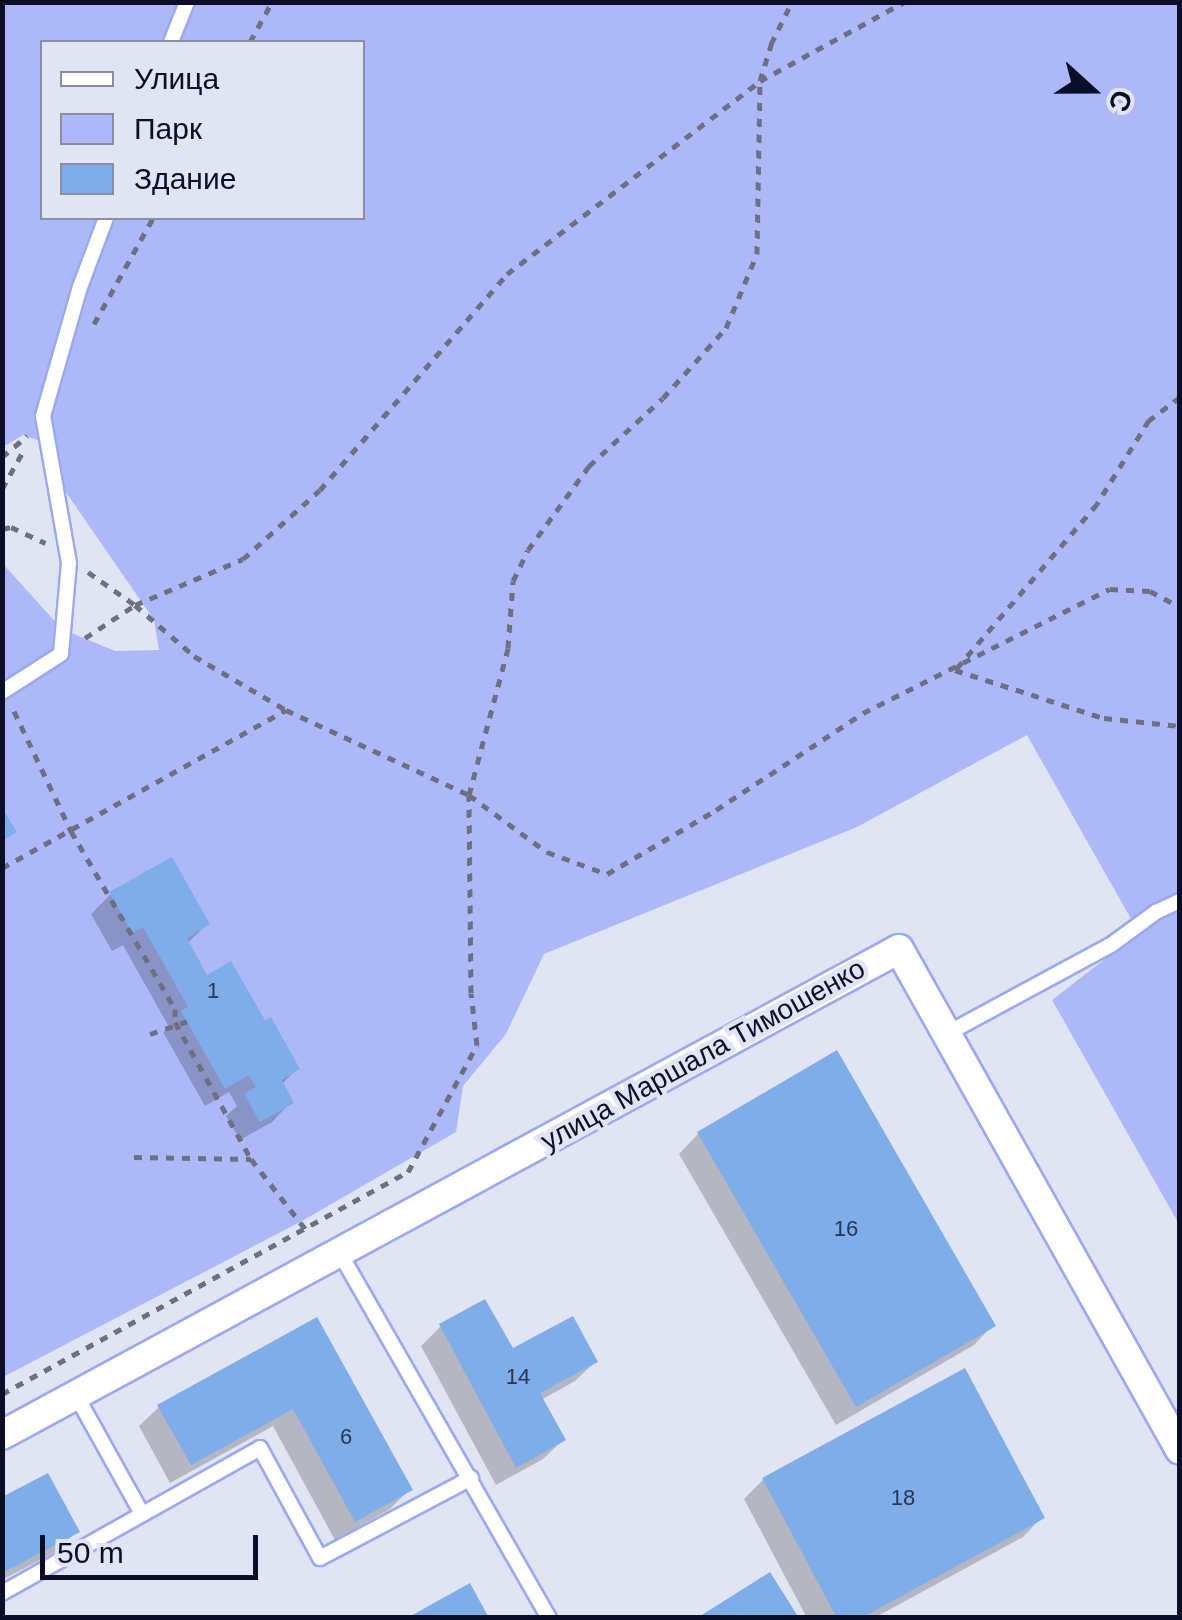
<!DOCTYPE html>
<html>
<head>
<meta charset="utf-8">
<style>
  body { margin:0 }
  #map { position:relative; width:1182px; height:1620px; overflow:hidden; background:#e1e4f3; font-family:Arial,sans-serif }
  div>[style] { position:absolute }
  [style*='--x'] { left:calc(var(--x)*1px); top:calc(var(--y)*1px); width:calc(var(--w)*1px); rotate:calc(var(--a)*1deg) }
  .green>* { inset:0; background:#acb8f8 }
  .shadow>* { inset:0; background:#0003 }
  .building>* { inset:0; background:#7fadea }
  .path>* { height:5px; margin-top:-2.5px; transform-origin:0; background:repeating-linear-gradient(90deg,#6d7085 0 8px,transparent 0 16px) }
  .roads { filter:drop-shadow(2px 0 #9ca9ef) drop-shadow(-2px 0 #9ca9ef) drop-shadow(0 2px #9ca9ef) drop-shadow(0 -2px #9ca9ef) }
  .service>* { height:14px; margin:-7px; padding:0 7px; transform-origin:7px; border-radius:7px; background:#fff }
  .minor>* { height:28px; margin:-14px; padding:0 14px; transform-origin:14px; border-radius:14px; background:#fff }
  span { translate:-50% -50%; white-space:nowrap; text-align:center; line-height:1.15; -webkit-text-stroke:9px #e1e4f3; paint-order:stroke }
  .number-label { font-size:22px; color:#283658 }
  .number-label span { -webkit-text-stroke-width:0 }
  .street-label { font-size:28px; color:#0b0e27 }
  .frame { position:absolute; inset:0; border:5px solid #0b0e27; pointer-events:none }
  .legend { position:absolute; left:40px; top:40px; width:325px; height:180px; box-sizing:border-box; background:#e1e4f3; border:2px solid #8b8ea1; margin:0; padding:12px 18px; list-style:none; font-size:30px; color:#0b0e27 }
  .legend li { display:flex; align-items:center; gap:20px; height:50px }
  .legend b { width:50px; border:2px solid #8b8ea1 }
  .north { position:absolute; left:1042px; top:40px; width:100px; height:100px; -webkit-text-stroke:8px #e1e4f3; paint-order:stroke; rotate:111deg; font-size:28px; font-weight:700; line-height:40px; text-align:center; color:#0b0e27 }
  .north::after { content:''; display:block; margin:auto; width:35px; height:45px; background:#0b0e27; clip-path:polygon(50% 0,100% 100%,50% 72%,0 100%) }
  .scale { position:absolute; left:40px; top:1535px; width:218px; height:45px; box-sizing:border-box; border:5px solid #0b0e27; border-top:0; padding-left:12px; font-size:30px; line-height:35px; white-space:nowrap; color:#0b0e27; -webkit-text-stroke:8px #e1e4f3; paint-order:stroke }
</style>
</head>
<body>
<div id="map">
  <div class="green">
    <i style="clip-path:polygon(evenodd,3px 3px,1179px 3px,1179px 1224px,1052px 1000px,1139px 933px,1027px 735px,857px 827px,544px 954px,506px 1034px,463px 1086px,456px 1132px,302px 1221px,3px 1377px,2px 563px,62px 629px,115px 651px,159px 650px,154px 620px,52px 472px,43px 442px,23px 435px,3px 447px,3px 3px,42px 42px,362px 42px,362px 218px,42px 218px,42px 42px)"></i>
  </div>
  <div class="shadow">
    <i style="clip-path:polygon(111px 894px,207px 924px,187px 944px,206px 978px,264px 1024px,297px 1069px,281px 1085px,291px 1102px,272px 1122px,240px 1140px,226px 1116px,237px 1106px,229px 1092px,205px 1106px,163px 1032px,169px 1027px,123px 945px,112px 951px,91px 914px)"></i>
    <i style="clip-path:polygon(836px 1054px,993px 1325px,974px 1345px,836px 1425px,679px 1154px,698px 1134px)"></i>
    <i style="clip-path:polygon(316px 1320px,409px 1490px,390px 1509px,335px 1540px,273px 1426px,170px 1483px,139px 1426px,159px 1407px)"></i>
    <i style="clip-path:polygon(441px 1326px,512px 1352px,595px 1362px,575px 1381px,541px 1400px,563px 1440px,543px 1459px,496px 1485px,421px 1346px)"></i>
    <i style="clip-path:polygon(763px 1480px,1042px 1517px,1023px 1537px,874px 1618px,807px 1618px,744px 1499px)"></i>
    <i style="clip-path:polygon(2px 1500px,77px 1531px,57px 1551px,2px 1580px)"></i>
  </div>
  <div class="building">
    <i style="clip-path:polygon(2px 808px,17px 832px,2px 841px)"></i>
    <i style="clip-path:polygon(172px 857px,210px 924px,187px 938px,207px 975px,231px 961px,265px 1020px,271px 1017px,300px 1069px,282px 1080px,294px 1103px,260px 1122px,244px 1094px,256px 1087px,249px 1075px,225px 1089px,181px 1011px,188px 1007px,143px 927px,132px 933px,109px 892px)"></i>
    <i style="clip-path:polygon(837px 1050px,996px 1326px,856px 1407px,697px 1132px)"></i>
    <i style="clip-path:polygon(485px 1299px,513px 1348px,573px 1316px,598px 1362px,540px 1393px,566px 1440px,516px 1468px,439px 1324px)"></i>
    <i style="clip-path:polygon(317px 1317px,413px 1490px,355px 1522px,293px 1409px,191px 1465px,157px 1405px)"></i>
    <i style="clip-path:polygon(965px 1368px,1045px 1518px,861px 1618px,837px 1618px,762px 1478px)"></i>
    <i style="clip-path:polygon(48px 1473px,80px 1532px,2px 1573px,2px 1497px)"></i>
    <i style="clip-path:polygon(770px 1572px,799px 1618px,697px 1618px)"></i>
    <i style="clip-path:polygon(470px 1583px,489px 1618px,407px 1618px)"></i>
  </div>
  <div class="path">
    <i style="--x:250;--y:42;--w:46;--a:-61.2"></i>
    <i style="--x:94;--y:324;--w:121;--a:-60.9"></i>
    <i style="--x:1180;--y:397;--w:39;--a:143"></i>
    <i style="--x:1149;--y:420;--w:99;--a:121.8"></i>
    <i style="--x:1097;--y:504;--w:218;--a:130.5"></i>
    <i style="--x:955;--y:670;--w:157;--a:17.9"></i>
    <i style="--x:1104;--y:718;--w:76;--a:6"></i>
    <i style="--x:2;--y:457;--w:33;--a:-40"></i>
    <i style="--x:2;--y:489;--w:47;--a:-60.7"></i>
    <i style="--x:2;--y:529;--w:9;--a:-13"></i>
    <i style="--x:11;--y:527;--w:38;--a:25"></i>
    <i style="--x:88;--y:572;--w:57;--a:35.1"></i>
    <i style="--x:135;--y:605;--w:78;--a:40.8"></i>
    <i style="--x:194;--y:656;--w:107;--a:30.4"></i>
    <i style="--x:286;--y:710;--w:202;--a:24.9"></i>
    <i style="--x:469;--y:795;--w:97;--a:36.2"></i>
    <i style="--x:547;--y:852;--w:64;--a:20.1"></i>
    <i style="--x:607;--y:874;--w:126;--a:-30.4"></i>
    <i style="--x:716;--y:810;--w:176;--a:-33.4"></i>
    <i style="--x:863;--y:713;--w:276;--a:-26.7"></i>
    <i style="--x:1110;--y:589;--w:40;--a:2.9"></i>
    <i style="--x:1150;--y:591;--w:34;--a:28"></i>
    <i style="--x:85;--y:638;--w:60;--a:-33.4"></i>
    <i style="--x:135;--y:605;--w:117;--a:-23.1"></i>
    <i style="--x:243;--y:559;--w:103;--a:-41.9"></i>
    <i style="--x:320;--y:490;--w:286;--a:-49.1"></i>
    <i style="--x:507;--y:274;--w:318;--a:-37.3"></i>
    <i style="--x:760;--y:81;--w:164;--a:-28.7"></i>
    <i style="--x:14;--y:711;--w:133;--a:64.6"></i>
    <i style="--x:71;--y:831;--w:206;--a:59.7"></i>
    <i style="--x:175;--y:1009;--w:13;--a:90"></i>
    <i style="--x:175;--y:1022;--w:157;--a:61"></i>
    <i style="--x:251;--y:1159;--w:90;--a:52.2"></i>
    <i style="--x:2;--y:868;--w:325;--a:-29.1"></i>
    <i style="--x:150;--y:1034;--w:39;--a:-19"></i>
    <i style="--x:134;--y:1157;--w:117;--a:1"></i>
    <i style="--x:2;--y:1394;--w:463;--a:-28.7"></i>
    <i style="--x:408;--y:1172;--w:145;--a:-61.5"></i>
    <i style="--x:477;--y:1045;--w:52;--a:-96.6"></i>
    <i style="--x:471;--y:993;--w:198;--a:-90.6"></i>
    <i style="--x:469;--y:795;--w:152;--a:-75.1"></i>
    <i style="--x:508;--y:648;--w:67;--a:-85.7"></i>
    <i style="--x:513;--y:581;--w:34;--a:-64"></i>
    <i style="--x:528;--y:550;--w:104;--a:-54"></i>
    <i style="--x:589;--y:466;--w:100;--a:-42.6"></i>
    <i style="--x:663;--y:398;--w:94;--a:-48"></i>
    <i style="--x:726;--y:328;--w:80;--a:-67.3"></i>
    <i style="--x:757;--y:254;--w:173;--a:-89"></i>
    <i style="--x:760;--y:81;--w:39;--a:-73"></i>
    <i style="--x:771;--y:44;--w:47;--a:-63.4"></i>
  </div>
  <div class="roads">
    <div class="service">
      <i style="--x:171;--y:42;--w:43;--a:-68.2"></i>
      <i style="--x:2;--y:692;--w:70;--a:-32.8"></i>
      <i style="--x:61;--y:654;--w:91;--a:-85"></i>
      <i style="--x:69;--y:563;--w:149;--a:-100"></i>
      <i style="--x:43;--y:416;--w:134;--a:-74"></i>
      <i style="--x:80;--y:287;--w:74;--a:-69.4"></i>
      <i style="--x:948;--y:1033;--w:185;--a:-28.4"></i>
      <i style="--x:1111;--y:945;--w:56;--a:-36.3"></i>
      <i style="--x:1156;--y:912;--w:26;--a:-25"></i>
      <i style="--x:341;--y:1255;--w:418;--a:60.2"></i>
      <i style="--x:77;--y:1397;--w:134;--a:60.9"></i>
      <i style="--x:2;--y:1593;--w:296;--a:-29.3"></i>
      <i style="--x:260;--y:1448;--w:125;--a:61.4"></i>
      <i style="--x:320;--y:1558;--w:171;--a:-27.9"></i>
    </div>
    <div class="minor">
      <i style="--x:2;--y:1435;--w:1020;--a:-28.45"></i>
      <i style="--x:899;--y:949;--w:574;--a:60.71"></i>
    </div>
  </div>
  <div class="number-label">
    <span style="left:213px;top:991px">1</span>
    <span style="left:846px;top:1229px">16</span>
    <span style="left:518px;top:1377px">14</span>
    <span style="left:346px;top:1437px">6</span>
    <span style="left:903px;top:1498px">18</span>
  </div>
  <div class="street-label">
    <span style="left:703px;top:1055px;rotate:-29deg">улица Маршала Тимошенко</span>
  </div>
  <div class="frame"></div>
  <ul class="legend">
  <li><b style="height:12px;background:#fff"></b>Улица</li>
  <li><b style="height:28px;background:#acb8f8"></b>Парк</li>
  <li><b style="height:28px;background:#7fadea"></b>Здание</li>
  </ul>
  <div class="north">С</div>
  <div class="scale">50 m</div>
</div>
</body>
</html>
